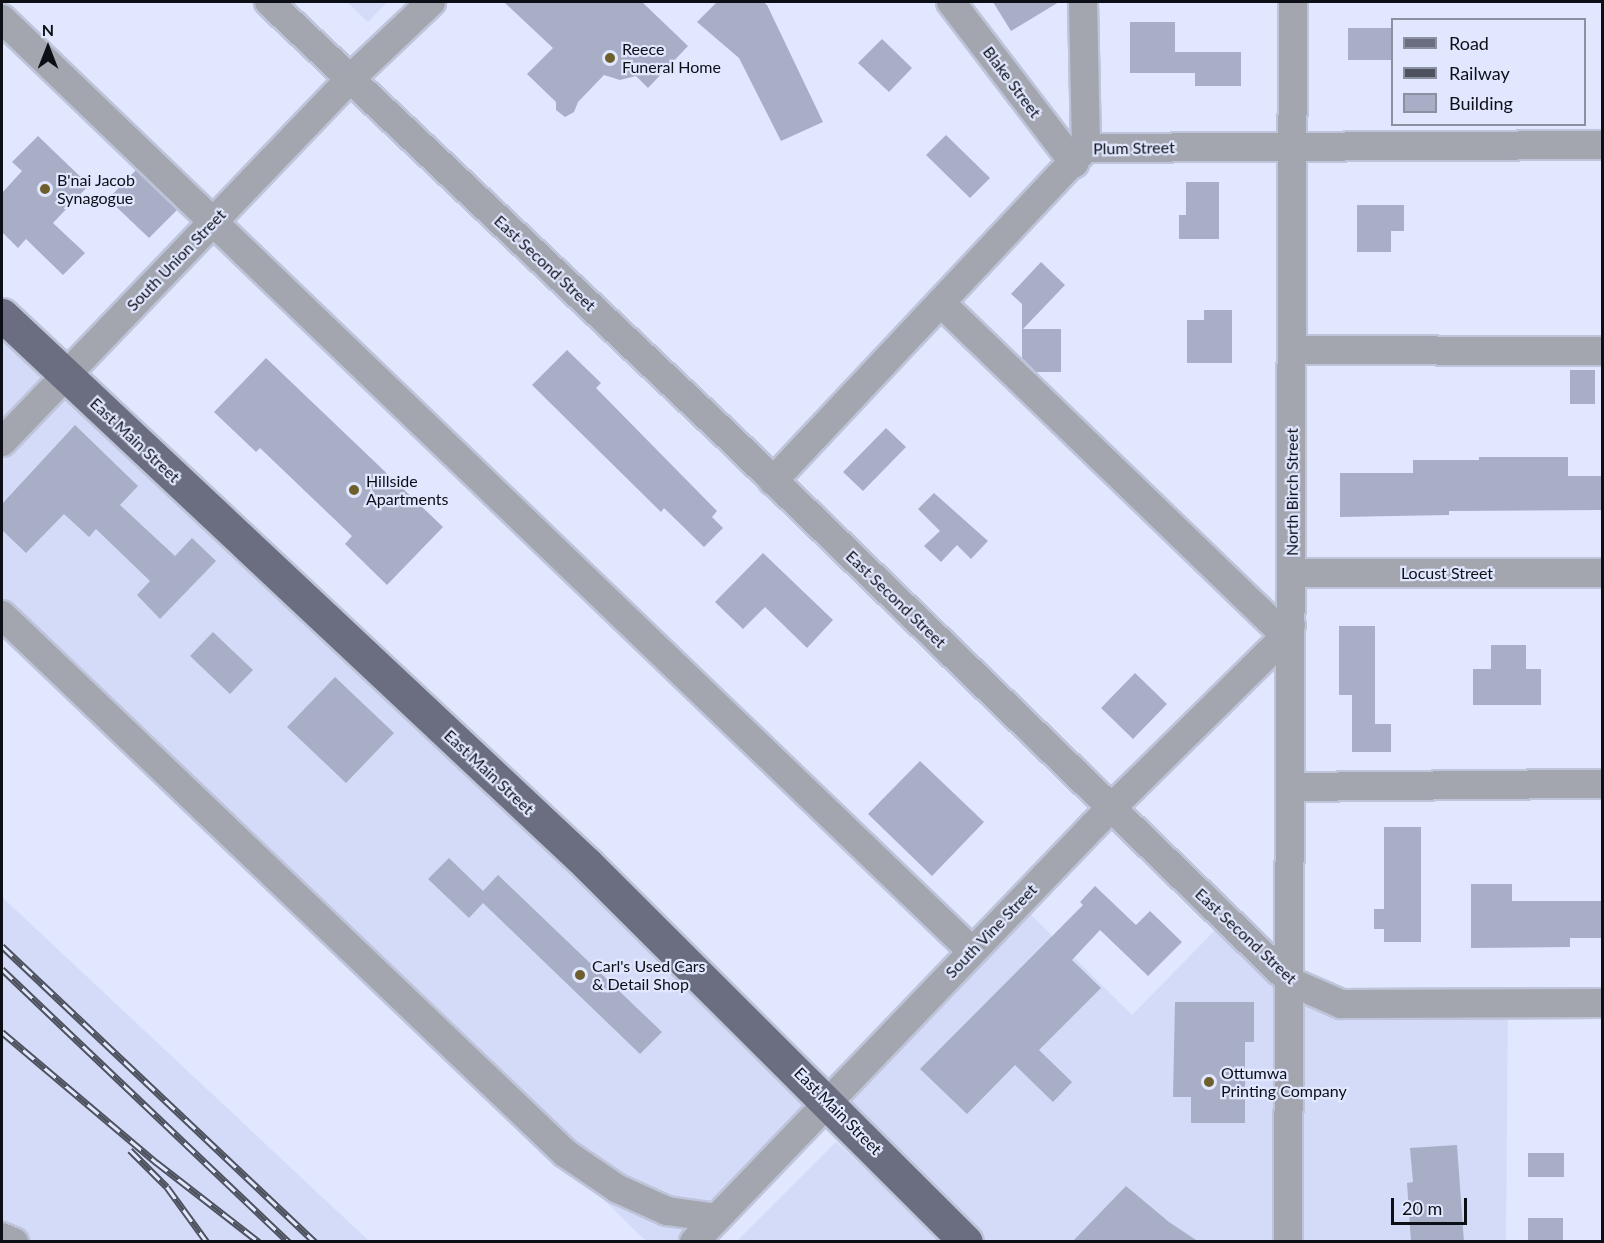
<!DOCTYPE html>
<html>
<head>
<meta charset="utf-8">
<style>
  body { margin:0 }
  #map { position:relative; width:1604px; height:1243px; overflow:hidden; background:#e0e7fe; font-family:Lato,sans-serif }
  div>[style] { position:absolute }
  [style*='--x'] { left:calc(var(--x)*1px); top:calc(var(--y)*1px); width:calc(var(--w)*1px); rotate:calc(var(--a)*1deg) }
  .built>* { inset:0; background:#d3dbf8 }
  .building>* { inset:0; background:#a8aec5 }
  .roads { filter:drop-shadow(2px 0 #bec4d9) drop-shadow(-2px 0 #bec4d9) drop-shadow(0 2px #bec4d9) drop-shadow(0 -2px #bec4d9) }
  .minor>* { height:28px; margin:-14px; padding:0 14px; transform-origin:14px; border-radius:14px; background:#a3a5af }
  .major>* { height:33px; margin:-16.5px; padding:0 16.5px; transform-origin:16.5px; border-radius:16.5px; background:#6a6e80 }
  .rail>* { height:7px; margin-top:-3.5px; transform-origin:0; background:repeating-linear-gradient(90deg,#e0e7fe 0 14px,#4e525e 0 28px); box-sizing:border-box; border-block:2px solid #4e525e }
  .dots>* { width:16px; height:16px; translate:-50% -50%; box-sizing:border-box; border:3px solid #e0e7fe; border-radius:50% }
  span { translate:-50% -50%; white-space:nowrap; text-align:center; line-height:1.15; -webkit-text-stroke:4.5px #e0e7fe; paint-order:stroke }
  .poi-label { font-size:16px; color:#0d0f17 }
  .left { translate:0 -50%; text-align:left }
  .street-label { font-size:16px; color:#0d0f17 }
  .frame { position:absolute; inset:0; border:3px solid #0d0f17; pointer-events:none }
  .legend { position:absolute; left:1391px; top:18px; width:195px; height:108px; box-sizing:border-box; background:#e0e7fe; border:2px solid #8c91a2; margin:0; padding:8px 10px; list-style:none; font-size:18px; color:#0d0f17 }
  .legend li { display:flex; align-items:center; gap:12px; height:30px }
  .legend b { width:30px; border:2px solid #8c91a2 }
  .north { position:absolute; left:18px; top:18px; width:60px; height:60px; -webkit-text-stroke:4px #e0e7fe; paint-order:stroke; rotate:0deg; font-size:16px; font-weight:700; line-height:24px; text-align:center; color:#0d0f17 }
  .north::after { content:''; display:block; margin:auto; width:21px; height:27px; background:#0d0f17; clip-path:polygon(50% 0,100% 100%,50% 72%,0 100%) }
  .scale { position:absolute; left:1391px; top:1198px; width:76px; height:27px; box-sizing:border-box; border:3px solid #0d0f17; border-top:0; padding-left:8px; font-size:18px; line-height:21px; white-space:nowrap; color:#0d0f17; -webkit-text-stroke:4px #e0e7fe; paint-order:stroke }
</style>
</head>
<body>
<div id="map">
  <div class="built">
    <i style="clip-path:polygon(347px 2px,387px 2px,368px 22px)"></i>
    <i style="clip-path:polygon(2px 315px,828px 1101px,1019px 903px,1132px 1015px,1226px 919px,1341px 1004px,1508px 1004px,1506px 1241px,966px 1241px,828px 1101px,694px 1241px,646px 1241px,2px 616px)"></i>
    <i style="clip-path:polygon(2px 897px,369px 1241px,2px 1241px)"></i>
    <i style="clip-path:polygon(836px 1142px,942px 1241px,737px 1241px)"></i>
  </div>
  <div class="building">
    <i style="clip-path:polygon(504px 2px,642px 2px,688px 46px,648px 88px,636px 76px,620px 80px,604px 75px,578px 102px,574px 112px,565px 117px,556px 110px,556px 102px,527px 74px,553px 48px)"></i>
    <i style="clip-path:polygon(717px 2px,763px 2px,767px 5px,823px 122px,781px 141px,739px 58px,697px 22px)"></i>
    <i style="clip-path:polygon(993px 2px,1059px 2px,1011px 31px)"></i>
    <i style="clip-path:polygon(1130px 22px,1175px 22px,1175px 52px,1241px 52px,1241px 86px,1195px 86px,1195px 73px,1130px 73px)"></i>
    <i style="clip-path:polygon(1348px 28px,1392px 28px,1392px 60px,1348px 60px)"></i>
    <i style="clip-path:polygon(882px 39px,912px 68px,889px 92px,858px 63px)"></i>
    <i style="clip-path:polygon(946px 135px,990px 178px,970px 198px,926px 155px)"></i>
    <i style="clip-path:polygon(38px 136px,89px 185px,53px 223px,85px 253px,63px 275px,26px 239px,18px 248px,2px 232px,2px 193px,22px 171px,12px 162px)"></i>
    <i style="clip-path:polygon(136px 170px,177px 210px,149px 238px,108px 199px)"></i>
    <i style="clip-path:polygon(1186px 182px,1219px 182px,1219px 239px,1179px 239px,1179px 215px,1186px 215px)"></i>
    <i style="clip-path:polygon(1357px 205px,1404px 205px,1404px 231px,1391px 231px,1391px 252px,1357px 252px)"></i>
    <i style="clip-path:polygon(1041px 262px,1065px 285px,1023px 329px,1061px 329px,1061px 372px,1036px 372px,1022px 358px,1022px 304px,1011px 294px)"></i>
    <i style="clip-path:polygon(1204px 310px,1232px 310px,1232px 363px,1187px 363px,1187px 320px,1204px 320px)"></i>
    <i style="clip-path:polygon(567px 350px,601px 383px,596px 388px,717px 511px,712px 517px,723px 528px,704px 547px,664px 508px,661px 512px,532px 385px)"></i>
    <i style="clip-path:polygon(266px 358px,443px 527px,387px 585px,345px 544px,352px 536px,260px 448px,256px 452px,214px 412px)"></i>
    <i style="clip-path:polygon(1570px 370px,1595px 370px,1595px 404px,1570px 404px)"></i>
    <i style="clip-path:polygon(75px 425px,138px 486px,120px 505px,175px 556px,192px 538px,216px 561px,160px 619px,137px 595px,150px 581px,96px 529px,89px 537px,64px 514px,26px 553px,2px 530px,2px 504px)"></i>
    <i style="clip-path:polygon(886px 428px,906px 447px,863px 491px,843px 472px)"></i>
    <i style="clip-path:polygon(1479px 457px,1568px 457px,1568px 476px,1602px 476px,1602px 510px,1449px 511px,1449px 515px,1340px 517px,1340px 473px,1413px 473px,1413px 460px,1479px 460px)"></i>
    <i style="clip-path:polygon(934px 493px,988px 541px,971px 559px,957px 545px,941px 562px,924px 546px,940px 531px,918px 509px)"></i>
    <i style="clip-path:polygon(763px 553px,833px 620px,807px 648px,765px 607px,743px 629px,715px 602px)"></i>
    <i style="clip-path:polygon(1339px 626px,1375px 626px,1375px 724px,1391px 724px,1391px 752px,1352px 752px,1352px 695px,1339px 695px)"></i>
    <i style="clip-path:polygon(213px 632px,253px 670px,230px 694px,190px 656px)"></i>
    <i style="clip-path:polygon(1491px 645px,1526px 645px,1526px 669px,1541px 669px,1541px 705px,1473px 705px,1473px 669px,1491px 669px)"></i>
    <i style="clip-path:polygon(1135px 673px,1167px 704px,1133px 739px,1101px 708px)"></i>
    <i style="clip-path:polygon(335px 677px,394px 733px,346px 783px,287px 727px)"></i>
    <i style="clip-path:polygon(920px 761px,984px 822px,932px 876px,868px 814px)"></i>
    <i style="clip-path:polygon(1384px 827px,1421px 827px,1421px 942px,1384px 942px,1384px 929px,1374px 929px,1374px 909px,1384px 909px)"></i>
    <i style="clip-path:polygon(449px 858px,483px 891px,498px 875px,662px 1032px,640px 1054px,483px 903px,469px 918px,428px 879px)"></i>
    <i style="clip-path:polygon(1471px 884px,1512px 884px,1512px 901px,1602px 901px,1602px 938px,1570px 938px,1570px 947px,1471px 948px)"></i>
    <i style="clip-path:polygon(1095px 886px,1136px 925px,1150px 911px,1182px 942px,1148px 976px,1100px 930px,1072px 960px,1101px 988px,1039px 1050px,1072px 1082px,1053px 1102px,1015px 1065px,967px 1114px,920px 1069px,1083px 905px,1080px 902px)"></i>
    <i style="clip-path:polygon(1175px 1002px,1254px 1002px,1254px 1042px,1245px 1042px,1245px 1123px,1191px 1123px,1191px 1097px,1173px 1097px)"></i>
    <i style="clip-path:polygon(1457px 1145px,1464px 1242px,1411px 1242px,1407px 1183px,1413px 1182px,1410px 1148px)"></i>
    <i style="clip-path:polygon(1528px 1153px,1564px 1153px,1564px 1177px,1528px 1177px)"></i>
    <i style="clip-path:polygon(1126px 1186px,1169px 1222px,1199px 1242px,1072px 1242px)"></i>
    <i style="clip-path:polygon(1528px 1218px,1563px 1218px,1563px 1242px,1528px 1242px)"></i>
  </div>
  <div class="roads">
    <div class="minor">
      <i style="--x:269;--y:2;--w:639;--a:43.41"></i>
      <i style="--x:733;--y:441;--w:777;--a:44.11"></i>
      <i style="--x:1291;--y:982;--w:55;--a:23.7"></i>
      <i style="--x:1341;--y:1004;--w:261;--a:-0.2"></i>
      <i style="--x:951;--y:2;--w:203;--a:52.6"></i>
      <i style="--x:1083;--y:2;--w:146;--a:88.8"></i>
      <i style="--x:2;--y:19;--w:1345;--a:43.86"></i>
      <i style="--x:941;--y:303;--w:479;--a:44"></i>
      <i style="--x:1292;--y:350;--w:310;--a:0.2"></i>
      <i style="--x:2;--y:442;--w:503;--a:-46.21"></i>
      <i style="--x:350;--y:79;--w:112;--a:-43.5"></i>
      <i style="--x:773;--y:481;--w:457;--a:-46.8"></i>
      <i style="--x:1086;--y:148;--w:516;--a:-0.33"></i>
      <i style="--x:1292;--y:573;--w:310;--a:0"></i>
      <i style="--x:2;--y:615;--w:779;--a:43.7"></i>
      <i style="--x:565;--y:1153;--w:64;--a:34.2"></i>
      <i style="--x:618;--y:1189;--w:54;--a:24.2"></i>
      <i style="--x:667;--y:1211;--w:49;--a:8.1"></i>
      <i style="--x:1291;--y:787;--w:311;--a:-0.6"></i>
      <i style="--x:2;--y:1237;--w:13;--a:23"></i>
      <i style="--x:694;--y:1242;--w:576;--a:-46.19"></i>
      <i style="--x:1093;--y:826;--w:271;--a:-44.6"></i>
      <i style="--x:1286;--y:636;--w:12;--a:-66"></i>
      <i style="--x:1288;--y:1242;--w:1240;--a:-89.77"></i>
    </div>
    <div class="major">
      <i style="--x:2;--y:315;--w:802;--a:43.18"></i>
      <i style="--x:587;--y:864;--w:535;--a:44.92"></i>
    </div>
  </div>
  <div class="rail">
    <i style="--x:2;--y:946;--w:431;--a:43.4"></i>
    <i style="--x:2;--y:969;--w:396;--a:43.6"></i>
    <i style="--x:2;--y:1032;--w:202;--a:40.2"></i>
    <i style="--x:156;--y:1162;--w:130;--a:37.8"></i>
    <i style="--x:130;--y:1150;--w:52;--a:45"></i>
    <i style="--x:167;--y:1187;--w:68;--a:54"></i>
  </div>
  <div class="dots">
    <i style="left:610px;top:58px;background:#6e5f2c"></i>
    <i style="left:45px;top:189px;background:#6e5f2c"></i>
    <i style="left:354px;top:490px;background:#6e5f2c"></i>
    <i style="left:580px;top:975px;background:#6e5f2c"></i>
    <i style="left:1209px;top:1082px;background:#6e5f2c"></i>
  </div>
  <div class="poi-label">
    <span class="left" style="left:622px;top:58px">Reece<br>Funeral Home</span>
    <span class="left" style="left:57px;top:189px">B'nai Jacob<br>Synagogue</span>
    <span class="left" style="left:366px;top:490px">Hillside<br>Apartments</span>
    <span class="left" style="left:592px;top:975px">Carl's Used Cars<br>&amp; Detail Shop</span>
    <span class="left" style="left:1221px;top:1082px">Ottumwa<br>Printing Company</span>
  </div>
  <div class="street-label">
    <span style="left:1012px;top:82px;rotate:53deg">Blake Street</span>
    <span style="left:1134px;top:148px;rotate:-1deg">Plum Street</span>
    <span style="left:176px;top:260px;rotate:-46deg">South Union Street</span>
    <span style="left:545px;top:263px;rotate:43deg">East Second Street</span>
    <span style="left:135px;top:440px;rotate:43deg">East Main Street</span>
    <span style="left:1292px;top:492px;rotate:-90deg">North Birch Street</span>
    <span style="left:1447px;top:573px">Locust Street</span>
    <span style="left:896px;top:599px;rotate:44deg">East Second Street</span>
    <span style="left:489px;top:772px;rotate:43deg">East Main Street</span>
    <span style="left:991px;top:931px;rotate:-46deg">South Vine Street</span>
    <span style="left:1246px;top:936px;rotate:43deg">East Second Street</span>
    <span style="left:838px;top:1111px;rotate:45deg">East Main Street</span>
  </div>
  <div class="frame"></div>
  <ul class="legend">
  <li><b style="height:8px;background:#6a6e80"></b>Road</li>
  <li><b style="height:8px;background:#4e525e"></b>Railway</li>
  <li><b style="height:16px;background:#a8aec5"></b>Building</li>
  </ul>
  <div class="north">N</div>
  <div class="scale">20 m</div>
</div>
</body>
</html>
